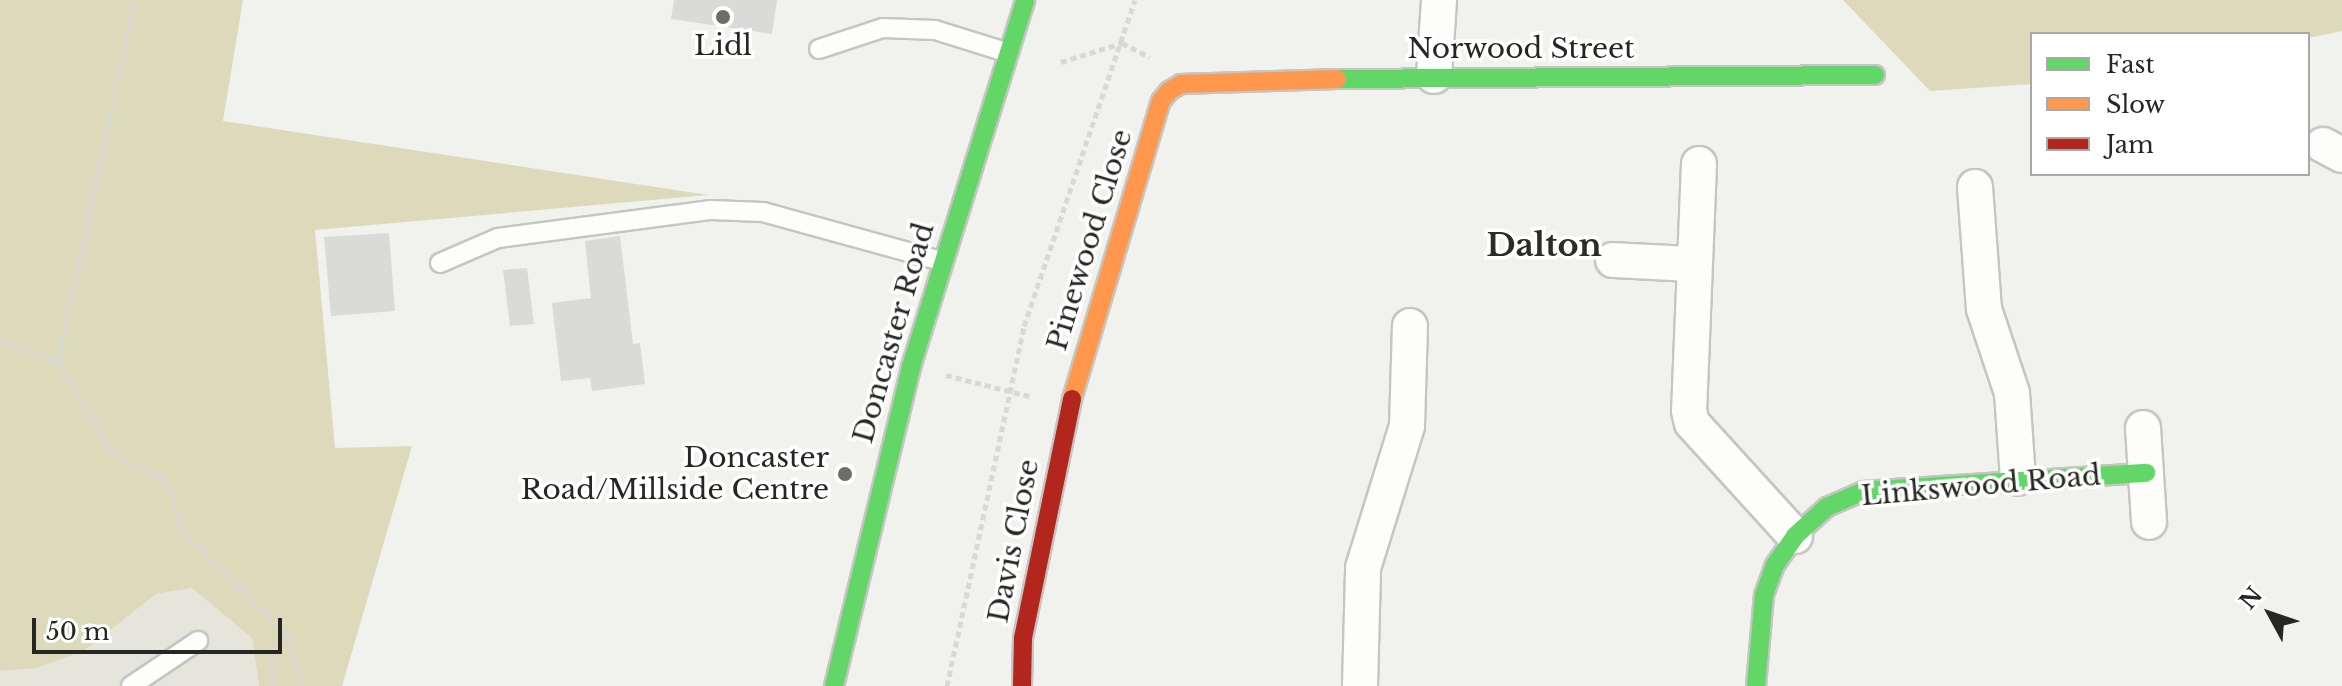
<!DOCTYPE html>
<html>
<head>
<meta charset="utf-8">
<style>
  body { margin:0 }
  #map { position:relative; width:2342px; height:686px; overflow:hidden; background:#f1f1ed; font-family:"Libre Baskerville",serif }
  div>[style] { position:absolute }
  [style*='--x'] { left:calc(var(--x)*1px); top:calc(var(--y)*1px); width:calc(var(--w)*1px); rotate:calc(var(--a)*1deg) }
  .built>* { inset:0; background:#e6e5db }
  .green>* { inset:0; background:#dddabc }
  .building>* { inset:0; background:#dadad9 }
  .path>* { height:5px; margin-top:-2.5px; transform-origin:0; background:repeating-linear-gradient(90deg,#d8d8d7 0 6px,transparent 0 10px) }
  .roads { filter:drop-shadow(2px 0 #c5c5c2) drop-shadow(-2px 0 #c5c5c2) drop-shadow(0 2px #c5c5c2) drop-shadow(0 -2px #c5c5c2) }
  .lane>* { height:18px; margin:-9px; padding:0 9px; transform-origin:9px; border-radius:9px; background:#fdfdfc }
  .street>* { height:34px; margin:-17px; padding:0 17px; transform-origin:17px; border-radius:17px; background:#fdfdfc }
  .fast>* { height:18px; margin:-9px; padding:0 9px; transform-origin:9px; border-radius:9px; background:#63d668 }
  .slow>* { height:18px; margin:-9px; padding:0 9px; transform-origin:9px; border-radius:9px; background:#ff974d }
  .jam>* { height:18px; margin:-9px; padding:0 9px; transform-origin:9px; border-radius:9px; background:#b3261e }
  .dots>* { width:22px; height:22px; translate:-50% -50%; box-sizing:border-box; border:4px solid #fff; border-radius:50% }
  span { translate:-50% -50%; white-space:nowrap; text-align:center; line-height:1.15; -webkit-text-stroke:7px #fff; paint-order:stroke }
  .poi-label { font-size:28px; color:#262623 }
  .right { translate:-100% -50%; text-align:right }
  .street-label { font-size:28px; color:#262623 }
  .quarter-label { font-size:32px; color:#2c2b25; font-weight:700 }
  .legend { position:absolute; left:2030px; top:32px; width:280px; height:144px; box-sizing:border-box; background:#fff; border:2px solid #a8a8a7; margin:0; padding:10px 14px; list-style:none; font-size:24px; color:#262623 }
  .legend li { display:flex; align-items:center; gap:16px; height:40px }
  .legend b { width:40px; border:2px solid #a8a8a7 }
  .north { position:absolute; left:2230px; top:574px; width:80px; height:80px; -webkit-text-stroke:6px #fff; paint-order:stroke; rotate:310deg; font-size:22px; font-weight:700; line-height:32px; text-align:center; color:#262623 }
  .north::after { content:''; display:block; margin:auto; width:28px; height:36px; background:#262623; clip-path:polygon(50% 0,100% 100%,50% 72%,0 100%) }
  .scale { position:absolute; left:32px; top:618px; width:250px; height:36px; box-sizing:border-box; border:4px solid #262623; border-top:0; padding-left:10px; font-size:24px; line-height:28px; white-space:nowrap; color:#262623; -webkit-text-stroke:6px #fff; paint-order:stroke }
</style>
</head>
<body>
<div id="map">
  <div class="built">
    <i style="clip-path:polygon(192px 588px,252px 638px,259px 686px,0 686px,0 671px,37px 668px,84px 651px,156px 594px)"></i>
  </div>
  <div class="green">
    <i style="clip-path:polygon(0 0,243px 0,223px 121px,708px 195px,315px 230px,335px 448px,412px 446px,342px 686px,259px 686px,252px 638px,192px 588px,156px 594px,84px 651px,37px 668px,0 671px)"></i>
    <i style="clip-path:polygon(1843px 0,2342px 0,2342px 31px,2308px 38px,2032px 34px,2032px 84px,1930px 91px)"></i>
  </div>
  <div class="building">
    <i style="clip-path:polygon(674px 0,777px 0,772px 34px,671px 19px)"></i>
    <i style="clip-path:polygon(389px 233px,395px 311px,331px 316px,324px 237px)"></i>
    <i style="clip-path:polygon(620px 236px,633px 344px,640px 343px,645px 384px,592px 391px,590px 378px,561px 381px,552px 303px,591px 298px,585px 241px)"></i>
    <i style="clip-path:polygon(527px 268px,534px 324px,510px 326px,503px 270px)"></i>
  </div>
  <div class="path">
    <i style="--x:1061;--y:62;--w:64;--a:-17.3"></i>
    <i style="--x:1122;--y:43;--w:31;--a:27"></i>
    <i style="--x:0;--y:340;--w:62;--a:20.8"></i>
    <i style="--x:58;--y:362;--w:108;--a:58.7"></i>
    <i style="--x:114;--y:454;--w:61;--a:27.4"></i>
    <i style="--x:168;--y:482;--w:50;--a:74.8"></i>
    <i style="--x:181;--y:530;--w:151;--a:44.5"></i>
    <i style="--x:289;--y:636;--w:52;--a:74.4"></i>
    <i style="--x:58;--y:362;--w:370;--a:-78"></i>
    <i style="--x:946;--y:375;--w:90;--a:14.2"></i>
    <i style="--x:273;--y:686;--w:35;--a:-95"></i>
    <i style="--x:270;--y:651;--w:24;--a:-38"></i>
    <i style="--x:947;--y:686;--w:368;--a:-77.9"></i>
    <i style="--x:1024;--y:326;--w:344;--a:-71.2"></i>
  </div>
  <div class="roads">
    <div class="lane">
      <i style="--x:819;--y:49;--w:67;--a:-18.2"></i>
      <i style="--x:883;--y:28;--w:52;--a:2.2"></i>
      <i style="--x:935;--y:30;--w:77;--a:17.3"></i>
      <i style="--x:440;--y:263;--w:63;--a:-23.3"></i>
      <i style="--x:498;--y:238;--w:215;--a:-7.5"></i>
      <i style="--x:711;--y:210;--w:52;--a:2.2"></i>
      <i style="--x:763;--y:212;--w:185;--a:15.4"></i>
      <i style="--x:131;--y:686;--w:81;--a:-33.9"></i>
    </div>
    <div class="street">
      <i style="--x:1434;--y:76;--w:76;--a:-86.2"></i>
      <i style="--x:2323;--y:145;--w:21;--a:28"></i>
      <i style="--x:1699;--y:164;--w:247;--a:92.3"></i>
      <i style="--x:1689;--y:411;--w:12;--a:76"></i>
      <i style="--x:1692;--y:423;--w:153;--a:47.7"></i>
      <i style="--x:1975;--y:187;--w:122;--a:85.8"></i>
      <i style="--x:1984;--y:309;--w:89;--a:71.6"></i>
      <i style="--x:2012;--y:393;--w:85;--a:86"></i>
      <i style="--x:1613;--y:260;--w:80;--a:2.9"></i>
      <i style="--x:2143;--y:428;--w:94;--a:86.3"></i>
      <i style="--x:1360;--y:686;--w:118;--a:-88.5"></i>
      <i style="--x:1363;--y:568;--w:149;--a:-72.8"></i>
      <i style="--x:1407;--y:426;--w:100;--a:-88.3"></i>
    </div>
    <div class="fast">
      <i style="--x:1337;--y:79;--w:538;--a:-0.43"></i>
      <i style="--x:834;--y:686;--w:328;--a:-76.4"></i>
      <i style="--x:911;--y:367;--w:384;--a:-72.7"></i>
      <i style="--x:1756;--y:686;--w:91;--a:-85"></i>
      <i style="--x:1764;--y:595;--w:32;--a:-70"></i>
      <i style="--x:1775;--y:565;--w:35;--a:-55"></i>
      <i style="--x:1795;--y:536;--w:43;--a:-42.2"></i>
      <i style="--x:1827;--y:507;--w:40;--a:-23.4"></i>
      <i style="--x:1864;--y:491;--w:283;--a:-3.7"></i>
    </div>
    <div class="slow">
      <i style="--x:1072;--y:399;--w:311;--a:-73.4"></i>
      <i style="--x:1161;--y:101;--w:13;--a:-51"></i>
      <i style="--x:1169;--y:91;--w:14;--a:-30"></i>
      <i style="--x:1181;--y:84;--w:156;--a:-1.8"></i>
    </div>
    <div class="jam">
      <i style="--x:1022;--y:686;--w:48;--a:-88.8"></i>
      <i style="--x:1023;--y:638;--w:244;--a:-78.4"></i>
    </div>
  </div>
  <div class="dots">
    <i style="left:723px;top:17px;background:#6d6d6a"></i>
    <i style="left:845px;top:474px;background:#6d6d6a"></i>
  </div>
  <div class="poi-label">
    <span style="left:723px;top:46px">Lidl</span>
    <span class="right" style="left:829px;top:474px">Doncaster<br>Road/Millside Centre</span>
  </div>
  <div class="street-label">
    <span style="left:1521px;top:49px">Norwood Street</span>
    <span style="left:1090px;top:240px;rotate:-73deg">Pinewood Close</span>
    <span style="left:894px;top:333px;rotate:-74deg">Doncaster Road</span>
    <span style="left:1981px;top:486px;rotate:-5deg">Linkswood Road</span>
    <span style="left:1014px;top:541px;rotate:-79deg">Davis Close</span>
  </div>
  <div class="quarter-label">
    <span style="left:1544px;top:245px">Dalton</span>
  </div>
  <ul class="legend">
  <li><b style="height:10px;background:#63d668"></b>Fast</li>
  <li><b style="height:10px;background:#ff974d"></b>Slow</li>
  <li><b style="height:10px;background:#b3261e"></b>Jam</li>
  </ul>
  <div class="north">N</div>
  <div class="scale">50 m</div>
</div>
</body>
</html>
